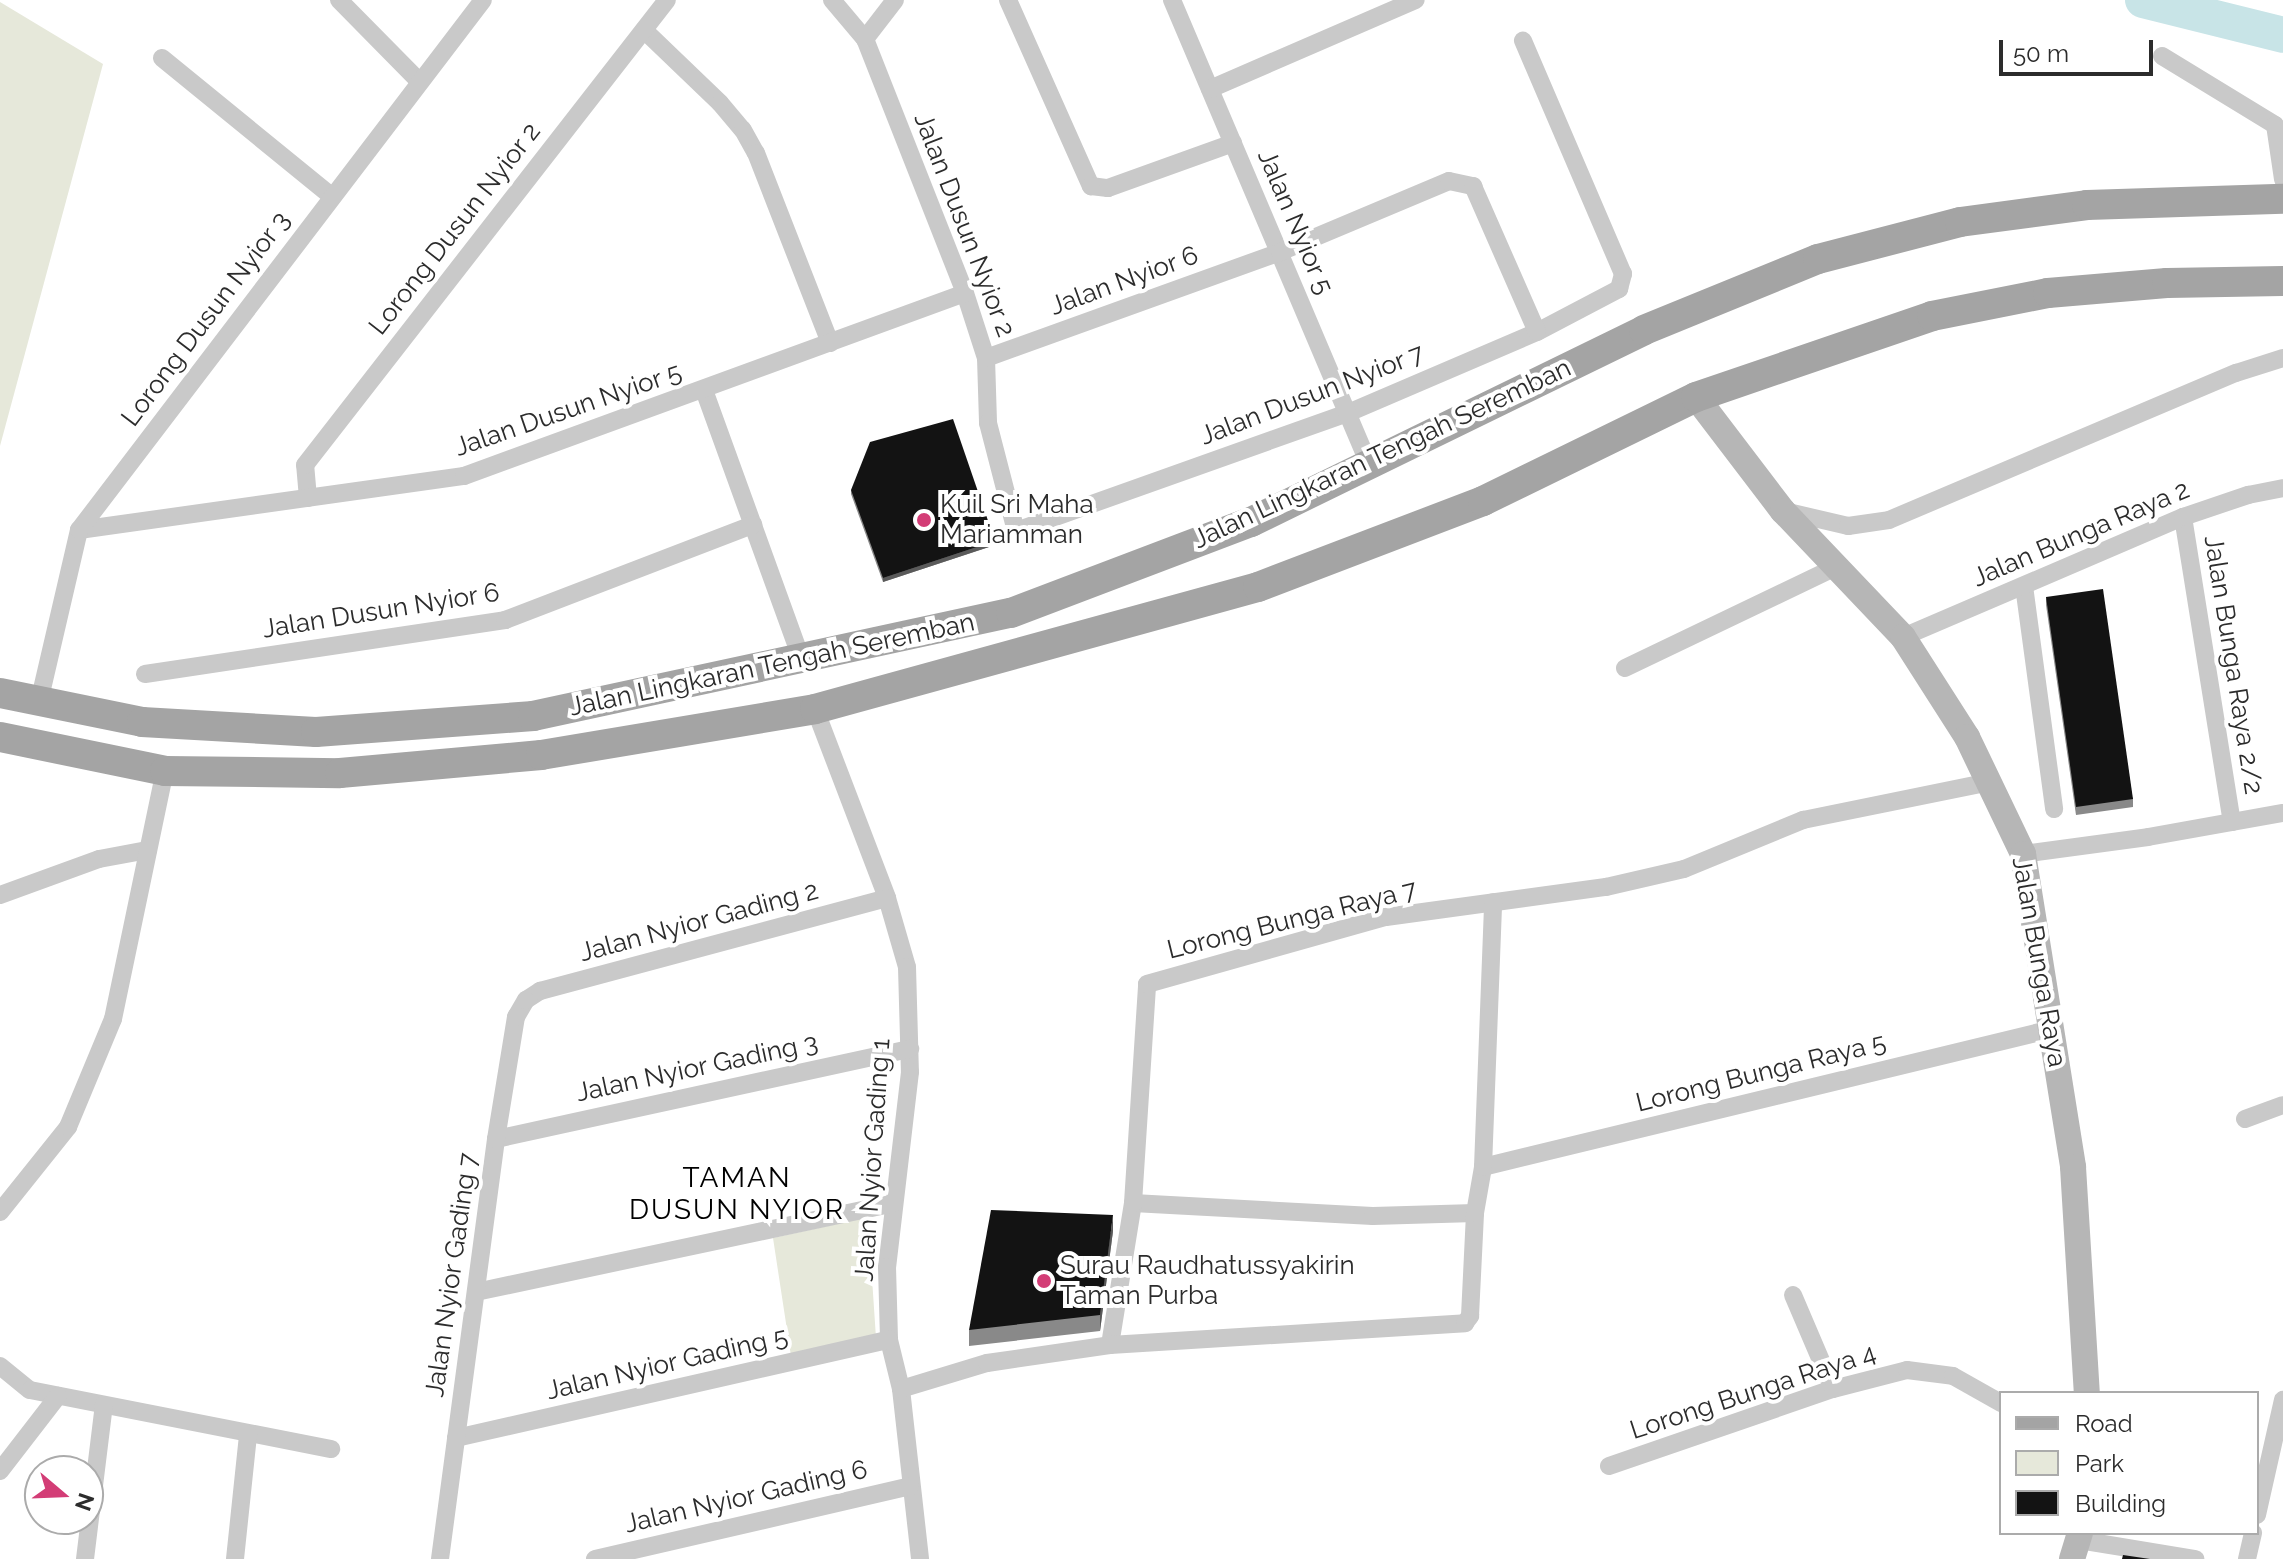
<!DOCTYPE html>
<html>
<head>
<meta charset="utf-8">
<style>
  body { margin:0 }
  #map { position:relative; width:2283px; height:1559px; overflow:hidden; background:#fff; font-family:Raleway,sans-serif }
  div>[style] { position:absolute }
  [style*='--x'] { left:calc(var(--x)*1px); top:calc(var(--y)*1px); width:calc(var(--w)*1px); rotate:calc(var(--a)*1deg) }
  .green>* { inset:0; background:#e6e8da }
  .river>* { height:36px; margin:-18px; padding:0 18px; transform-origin:18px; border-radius:18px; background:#c8e4e7 }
  .street>* { height:18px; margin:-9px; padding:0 9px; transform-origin:9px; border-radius:9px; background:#c9c9c9 }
  .secondary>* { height:26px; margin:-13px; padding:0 13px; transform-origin:13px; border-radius:13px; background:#b6b6b6 }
  .primary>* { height:30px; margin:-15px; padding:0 15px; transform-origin:15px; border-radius:15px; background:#a4a4a4 }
  .wall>* { inset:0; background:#898989 }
  .shaded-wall>* { inset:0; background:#5a5a5a }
  .building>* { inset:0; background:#131313 }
  .dots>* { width:22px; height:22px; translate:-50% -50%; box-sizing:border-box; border:4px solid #fff; border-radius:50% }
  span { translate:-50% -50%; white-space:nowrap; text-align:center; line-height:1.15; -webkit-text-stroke:8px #fff; paint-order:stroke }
  .street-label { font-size:26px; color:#2c2c2c }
  .poi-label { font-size:26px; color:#2c2c2c }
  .left { translate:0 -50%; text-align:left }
  .neighbourhood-label { font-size:28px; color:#000; letter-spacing:2px }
  .legend { position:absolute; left:1999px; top:1391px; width:260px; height:144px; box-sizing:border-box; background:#fff; border:2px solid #ababab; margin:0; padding:10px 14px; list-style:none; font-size:24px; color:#2c2c2c }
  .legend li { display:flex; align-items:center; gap:16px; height:40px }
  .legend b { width:40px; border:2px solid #ababab }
  .north { position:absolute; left:24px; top:1455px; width:80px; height:80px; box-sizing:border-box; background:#fff; border:2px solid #ababab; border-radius:50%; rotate:109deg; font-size:22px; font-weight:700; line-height:32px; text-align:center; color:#2c2c2c }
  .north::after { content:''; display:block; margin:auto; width:28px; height:36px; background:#d33d76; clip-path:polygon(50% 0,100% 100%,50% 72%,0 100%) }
  .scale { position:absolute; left:1999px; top:40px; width:154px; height:36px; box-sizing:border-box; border:4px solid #2c2c2c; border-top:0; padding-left:10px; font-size:24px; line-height:28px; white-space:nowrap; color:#2c2c2c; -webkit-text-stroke:6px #fff; paint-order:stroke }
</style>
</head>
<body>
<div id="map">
  <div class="green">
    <i style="clip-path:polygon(0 2px,103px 64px,0 446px)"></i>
    <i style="clip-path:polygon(873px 1216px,871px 1263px,876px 1338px,791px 1356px,773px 1238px)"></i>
  </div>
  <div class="river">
    <i style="--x:2143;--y:0;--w:144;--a:14"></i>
  </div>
  <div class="street">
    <i style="--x:339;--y:0;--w:115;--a:45.4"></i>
    <i style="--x:832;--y:0;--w:51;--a:49.8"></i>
    <i style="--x:865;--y:39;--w:273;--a:68.5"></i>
    <i style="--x:965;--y:293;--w:68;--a:72.1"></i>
    <i style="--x:986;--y:358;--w:65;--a:88.2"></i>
    <i style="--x:988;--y:423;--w:112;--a:75.5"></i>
    <i style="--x:1016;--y:531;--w:352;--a:-19.6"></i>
    <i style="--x:1348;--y:413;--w:206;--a:-23.2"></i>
    <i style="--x:1537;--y:332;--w:93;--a:-27.7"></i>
    <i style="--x:1619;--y:289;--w:16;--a:-75"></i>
    <i style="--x:1623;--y:274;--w:254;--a:-113.2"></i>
    <i style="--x:1008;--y:0;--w:204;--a:66"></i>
    <i style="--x:1091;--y:186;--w:17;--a:7"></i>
    <i style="--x:1108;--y:188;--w:133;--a:-19.8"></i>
    <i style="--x:1172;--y:0;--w:504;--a:67"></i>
    <i style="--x:644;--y:30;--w:105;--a:43.8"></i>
    <i style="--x:720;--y:103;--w:35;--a:50"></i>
    <i style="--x:743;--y:130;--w:26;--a:61"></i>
    <i style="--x:756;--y:153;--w:204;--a:68.7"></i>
    <i style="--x:865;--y:39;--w:49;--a:-52.4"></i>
    <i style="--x:2162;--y:56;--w:132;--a:31.4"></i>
    <i style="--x:2275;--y:125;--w:55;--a:81.6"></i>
    <i style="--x:162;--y:58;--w:218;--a:39.2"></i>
    <i style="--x:1210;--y:89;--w:224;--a:-23.4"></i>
    <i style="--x:986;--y:358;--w:313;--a:-19.8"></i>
    <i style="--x:1280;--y:252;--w:183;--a:-22.8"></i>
    <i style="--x:1449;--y:181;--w:25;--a:12"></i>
    <i style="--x:1473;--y:186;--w:159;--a:66.3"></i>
    <i style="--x:704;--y:390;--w:285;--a:70.1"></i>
    <i style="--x:308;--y:498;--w:33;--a:-95"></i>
    <i style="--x:305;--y:465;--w:589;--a:-52.1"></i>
    <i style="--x:1784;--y:511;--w:66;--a:13.2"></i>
    <i style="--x:1848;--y:526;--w:41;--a:-8.3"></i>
    <i style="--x:1889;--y:520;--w:377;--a:-23"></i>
    <i style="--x:2236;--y:373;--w:49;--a:-17.7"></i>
    <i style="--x:2183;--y:517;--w:309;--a:80.9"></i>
    <i style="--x:79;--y:530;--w:389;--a:-8"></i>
    <i style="--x:464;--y:476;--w:533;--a:-20.07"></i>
    <i style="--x:2024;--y:586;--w:225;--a:82.3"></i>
    <i style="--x:1903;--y:637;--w:305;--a:-23.2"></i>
    <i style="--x:2183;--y:517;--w:69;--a:-18.7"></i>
    <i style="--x:2248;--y:495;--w:36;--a:-11"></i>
    <i style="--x:1625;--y:668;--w:234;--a:-25.6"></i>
    <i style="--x:145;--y:674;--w:364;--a:-8.5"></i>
    <i style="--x:505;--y:620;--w:266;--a:-21"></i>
    <i style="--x:39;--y:702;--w:177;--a:-76.9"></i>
    <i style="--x:79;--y:530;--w:666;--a:-52.68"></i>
    <i style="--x:815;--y:709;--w:202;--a:69.1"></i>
    <i style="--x:887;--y:898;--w:72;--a:73.8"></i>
    <i style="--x:907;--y:967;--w:105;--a:88.4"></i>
    <i style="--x:910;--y:1072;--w:196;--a:96.7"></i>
    <i style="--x:887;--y:1267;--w:73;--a:88.4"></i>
    <i style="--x:889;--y:1340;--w:50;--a:76.2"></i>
    <i style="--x:901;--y:1389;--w:171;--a:83.6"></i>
    <i style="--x:2023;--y:854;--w:126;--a:-7.7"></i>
    <i style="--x:2148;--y:837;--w:137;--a:-10.1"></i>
    <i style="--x:0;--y:895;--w:105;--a:-20"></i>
    <i style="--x:99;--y:859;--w:50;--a:-10.4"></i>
    <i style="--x:2245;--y:1119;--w:40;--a:-20.2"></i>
    <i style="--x:496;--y:1139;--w:424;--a:-12.3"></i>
    <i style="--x:1483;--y:1167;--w:585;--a:-13.63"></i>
    <i style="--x:1133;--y:1203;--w:240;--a:3.1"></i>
    <i style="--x:1373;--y:1216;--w:102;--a:-1.7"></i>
    <i style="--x:0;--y:1212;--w:109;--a:-51.3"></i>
    <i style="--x:68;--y:1127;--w:117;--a:-67.4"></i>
    <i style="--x:113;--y:1019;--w:253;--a:-78.2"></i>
    <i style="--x:476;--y:1292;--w:426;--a:-12"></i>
    <i style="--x:1793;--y:1295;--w:102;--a:66.9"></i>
    <i style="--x:1110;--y:1345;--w:144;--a:-80.8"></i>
    <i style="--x:1133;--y:1203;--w:219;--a:-86.3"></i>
    <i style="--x:1147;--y:984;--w:248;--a:-15.7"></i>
    <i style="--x:1386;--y:917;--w:222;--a:-7.8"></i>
    <i style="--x:1606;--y:887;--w:80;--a:-13"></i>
    <i style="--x:1684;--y:869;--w:129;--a:-22.4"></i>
    <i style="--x:1803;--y:820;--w:190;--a:-11.5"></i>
    <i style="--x:0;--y:1366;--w:38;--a:39"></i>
    <i style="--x:30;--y:1390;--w:307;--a:11.1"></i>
    <i style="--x:901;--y:1389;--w:90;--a:-16.8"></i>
    <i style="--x:987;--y:1363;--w:124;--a:-8.3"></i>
    <i style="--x:1110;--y:1345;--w:356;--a:-3.5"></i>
    <i style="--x:1465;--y:1323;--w:9;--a:-54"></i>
    <i style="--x:1470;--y:1316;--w:103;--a:-87.2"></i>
    <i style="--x:1475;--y:1213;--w:47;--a:-80.1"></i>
    <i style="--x:1483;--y:1167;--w:265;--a:-87.8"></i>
    <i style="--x:456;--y:1438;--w:444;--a:-12.8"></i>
    <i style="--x:1609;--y:1466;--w:237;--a:-19"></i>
    <i style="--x:1833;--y:1389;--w:76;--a:-14.4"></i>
    <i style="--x:1907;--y:1370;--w:46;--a:7.4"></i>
    <i style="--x:1953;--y:1376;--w:55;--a:29.4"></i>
    <i style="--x:0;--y:1471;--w:95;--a:-52.3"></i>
    <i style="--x:2257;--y:1515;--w:118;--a:-77.3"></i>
    <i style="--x:2079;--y:1540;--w:118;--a:9.3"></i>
    <i style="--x:85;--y:1559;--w:155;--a:-83"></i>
    <i style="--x:235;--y:1559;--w:125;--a:-84"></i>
    <i style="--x:440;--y:1559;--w:424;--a:-82.4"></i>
    <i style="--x:496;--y:1139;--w:124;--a:-80.7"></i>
    <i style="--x:516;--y:1017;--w:20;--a:-60"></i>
    <i style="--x:526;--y:1000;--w:17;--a:-33"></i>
    <i style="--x:540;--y:991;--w:359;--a:-15"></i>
    <i style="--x:595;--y:1559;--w:323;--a:-13"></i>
    <i style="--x:2247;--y:1559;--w:27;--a:-77"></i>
  </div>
  <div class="secondary">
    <i style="--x:1696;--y:397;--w:143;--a:52.7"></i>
    <i style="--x:1783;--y:511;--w:174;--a:46.4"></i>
    <i style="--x:1903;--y:637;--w:119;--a:57.4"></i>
    <i style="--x:1967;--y:737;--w:130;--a:64.4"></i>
    <i style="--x:2023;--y:854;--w:317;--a:80.9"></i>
    <i style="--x:2073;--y:1167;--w:226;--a:86.5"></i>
    <i style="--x:2072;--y:1559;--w:27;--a:-73"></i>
  </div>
  <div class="primary">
    <i style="--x:0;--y:693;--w:145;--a:11.5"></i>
    <i style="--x:142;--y:722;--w:174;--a:3.3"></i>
    <i style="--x:316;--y:732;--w:218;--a:-4.2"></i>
    <i style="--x:533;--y:716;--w:489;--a:-12.2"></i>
    <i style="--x:1011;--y:613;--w:257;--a:-20.8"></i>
    <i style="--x:1251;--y:522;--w:437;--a:-26"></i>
    <i style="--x:1644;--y:330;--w:188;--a:-22.2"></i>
    <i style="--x:1818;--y:259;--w:147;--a:-14.6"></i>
    <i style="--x:1960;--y:222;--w:128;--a:-7.6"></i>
    <i style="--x:2087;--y:205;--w:196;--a:-1.8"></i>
    <i style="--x:0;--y:737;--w:168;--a:11.6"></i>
    <i style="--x:165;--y:771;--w:175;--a:0.7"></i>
    <i style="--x:340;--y:773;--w:202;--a:-5.1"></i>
    <i style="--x:541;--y:755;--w:278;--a:-9.5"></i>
    <i style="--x:815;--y:709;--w:459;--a:-15.4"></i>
    <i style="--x:1258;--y:587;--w:241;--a:-20.9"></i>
    <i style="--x:1483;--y:501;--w:237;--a:-26"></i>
    <i style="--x:1696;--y:397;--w:250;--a:-18.9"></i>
    <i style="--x:1932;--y:316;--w:118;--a:-11.2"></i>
    <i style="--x:2048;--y:293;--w:119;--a:-4.8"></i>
    <i style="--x:2167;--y:283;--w:116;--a:-1"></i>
  </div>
  <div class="wall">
    <i style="clip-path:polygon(851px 490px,995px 545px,883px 582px,851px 494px)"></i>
    <i style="clip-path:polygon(2046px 597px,2133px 799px,2133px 807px,2076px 815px,2046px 605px)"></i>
    <i style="clip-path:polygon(1113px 1231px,1100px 1331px,969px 1346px,969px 1330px)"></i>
  </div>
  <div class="shaded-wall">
    <i style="clip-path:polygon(995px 541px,995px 545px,883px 582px,883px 578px)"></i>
    <i style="clip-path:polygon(1113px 1215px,1113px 1231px,1100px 1331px,1100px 1315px)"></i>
  </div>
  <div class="building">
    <i style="clip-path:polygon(953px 419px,995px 541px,883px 578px,851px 490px,870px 442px)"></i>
    <i style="clip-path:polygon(2103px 589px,2133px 799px,2076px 807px,2046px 597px)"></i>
    <i style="clip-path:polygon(991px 1210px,1113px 1215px,1100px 1315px,969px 1330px)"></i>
    <i style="clip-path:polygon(2123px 1555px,2150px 1559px,2122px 1559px)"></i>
  </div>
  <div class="dots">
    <i style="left:924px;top:520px;background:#d33d76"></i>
    <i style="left:1044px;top:1281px;background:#d33d76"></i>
  </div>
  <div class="street-label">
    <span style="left:1295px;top:222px;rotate:67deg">Jalan Nyior 5</span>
    <span style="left:964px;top:225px;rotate:69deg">Jalan Dusun Nyior 2</span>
    <span style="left:455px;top:229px;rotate:-52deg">Lorong Dusun Nyior 2</span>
    <span style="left:1124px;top:281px;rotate:-20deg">Jalan Nyior 6</span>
    <span style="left:206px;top:319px;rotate:-53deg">Lorong Dusun Nyior 3</span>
    <span style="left:1312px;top:395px;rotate:-21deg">Jalan Dusun Nyior 7</span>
    <span style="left:568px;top:410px;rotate:-19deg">Jalan Dusun Nyior 5</span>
    <span style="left:1382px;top:454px;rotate:-25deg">Jalan Lingkaran Tengah Seremban</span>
    <span style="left:2081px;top:534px;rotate:-23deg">Jalan Bunga Raya 2</span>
    <span style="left:381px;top:611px;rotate:-9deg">Jalan Dusun Nyior 6</span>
    <span style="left:772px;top:665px;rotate:-12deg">Jalan Lingkaran Tengah Seremban</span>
    <span style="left:2233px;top:665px;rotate:81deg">Jalan Bunga Raya 2/2</span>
    <span style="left:1292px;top:920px;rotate:-14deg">Lorong Bunga Raya 7</span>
    <span style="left:699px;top:922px;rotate:-15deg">Jalan Nyior Gading 2</span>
    <span style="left:2039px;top:962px;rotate:80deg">Jalan Bunga Raya</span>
    <span style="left:697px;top:1068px;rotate:-12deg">Jalan Nyior Gading 3</span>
    <span style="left:1761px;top:1073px;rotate:-14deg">Lorong Bunga Raya 5</span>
    <span style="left:873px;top:1160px;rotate:-86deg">Jalan Nyior Gading 1</span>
    <span style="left:452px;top:1275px;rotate:-82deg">Jalan Nyior Gading 7</span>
    <span style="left:667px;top:1364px;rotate:-13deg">Jalan Nyior Gading 5</span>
    <span style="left:1753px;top:1392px;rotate:-18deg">Lorong Bunga Raya 4</span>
    <span style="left:746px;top:1497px;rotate:-13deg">Jalan Nyior Gading 6</span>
  </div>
  <div class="poi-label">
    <span class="left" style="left:940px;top:520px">Kuil Sri Maha<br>Mariamman</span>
    <span class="left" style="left:1060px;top:1281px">Surau Raudhatussyakirin<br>Taman Purba</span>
  </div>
  <div class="neighbourhood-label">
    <span style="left:737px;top:1194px">TAMAN<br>DUSUN NYIOR</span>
  </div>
  <ul class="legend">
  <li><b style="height:10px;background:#a4a4a4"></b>Road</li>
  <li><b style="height:22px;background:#e6e8da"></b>Park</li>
  <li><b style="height:22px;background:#131313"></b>Building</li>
  </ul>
  <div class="north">N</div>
  <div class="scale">50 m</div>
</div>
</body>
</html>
